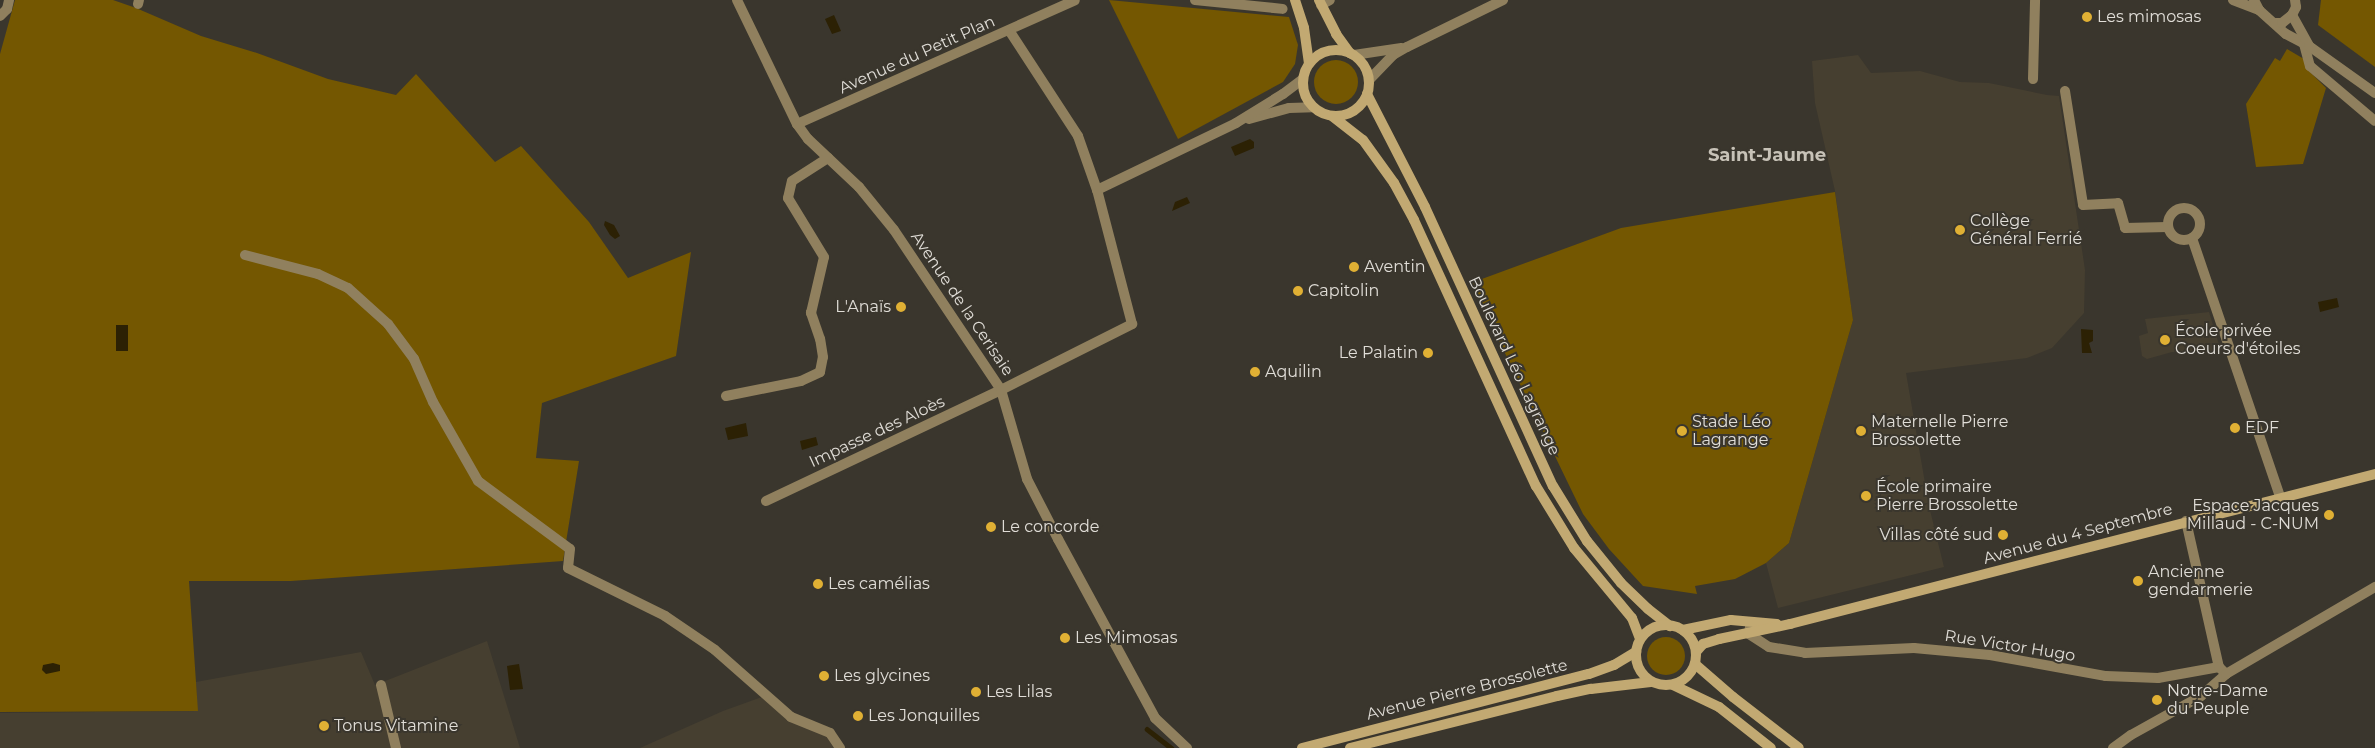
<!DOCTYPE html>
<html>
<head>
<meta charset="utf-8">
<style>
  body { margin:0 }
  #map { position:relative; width:2375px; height:748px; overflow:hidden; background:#3a362d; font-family:Montserrat,sans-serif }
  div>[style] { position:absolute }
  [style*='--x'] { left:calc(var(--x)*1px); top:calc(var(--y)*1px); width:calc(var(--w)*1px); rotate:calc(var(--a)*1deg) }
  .built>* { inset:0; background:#463f30 }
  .green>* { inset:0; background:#745701 }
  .round { border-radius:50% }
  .water>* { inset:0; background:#2c2104 }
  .stream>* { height:4.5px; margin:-2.25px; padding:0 2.25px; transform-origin:2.25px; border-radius:2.25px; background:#2c2104 }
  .minor>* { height:10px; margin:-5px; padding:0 5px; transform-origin:5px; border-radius:5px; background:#90805e }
  .minor>.ring { margin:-5px; padding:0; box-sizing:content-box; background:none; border:10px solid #90805e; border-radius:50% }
  .tertiary>* { height:10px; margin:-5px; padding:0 5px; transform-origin:5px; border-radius:5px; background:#90805e }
  .secondary>* { height:10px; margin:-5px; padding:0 5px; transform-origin:5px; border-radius:5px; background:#c2a972 }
  .secondary>.ring { margin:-5px; padding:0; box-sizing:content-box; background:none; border:10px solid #c2a972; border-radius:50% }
  .dots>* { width:14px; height:14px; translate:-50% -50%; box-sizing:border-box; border:2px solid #3a362d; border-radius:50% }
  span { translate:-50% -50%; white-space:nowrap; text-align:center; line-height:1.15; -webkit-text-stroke:4px #3a362d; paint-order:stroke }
  .poi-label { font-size:16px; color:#e0ddd7 }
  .left { translate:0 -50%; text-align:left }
  .right { translate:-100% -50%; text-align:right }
  .street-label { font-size:16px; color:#e0ddd7 }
  .neighbourhood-label { font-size:18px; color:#c7c2b7; font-weight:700 }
</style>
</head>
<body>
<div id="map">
  <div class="built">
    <i style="clip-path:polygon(1858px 55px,1871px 73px,1920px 71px,1960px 82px,1989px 83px,2047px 95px,2059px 96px,2085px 270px,2084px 313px,2052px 348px,2027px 358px,1906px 373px,1929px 506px,1944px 567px,1778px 608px,1766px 563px,1789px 543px,1853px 320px,1835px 191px,1815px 103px,1812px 61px)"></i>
    <i style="clip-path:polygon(2209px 312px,2221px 351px,2172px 352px,2147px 359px,2142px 356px,2139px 336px,2148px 333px,2145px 319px)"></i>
    <i style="clip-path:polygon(487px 641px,520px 748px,0 748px,0 713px,197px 711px,196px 682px,361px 652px,375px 685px)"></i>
    <i style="clip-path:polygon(765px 696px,828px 735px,837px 748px,640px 748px,723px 711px)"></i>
  </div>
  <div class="green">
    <i style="clip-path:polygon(15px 0,113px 0,136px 8px,201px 36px,257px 53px,328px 79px,396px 95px,416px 74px,495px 162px,521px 146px,589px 222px,628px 278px,691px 252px,676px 356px,542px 403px,536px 458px,579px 461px,563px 561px,291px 581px,189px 581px,198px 711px,0 712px,0 54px)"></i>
    <i style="clip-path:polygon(1109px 0,1289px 17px,1298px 45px,1295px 64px,1283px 82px,1178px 139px)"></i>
    <i style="clip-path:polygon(2321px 0,2375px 0,2375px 67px,2318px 25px)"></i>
    <i style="clip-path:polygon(2287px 49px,2304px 59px,2307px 69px,2326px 88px,2303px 164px,2256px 167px,2246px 104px,2275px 58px,2280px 61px)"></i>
    <i class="round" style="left:1314px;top:60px;width:44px;height:44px"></i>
    <i style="clip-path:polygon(1835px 192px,1853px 320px,1789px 543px,1766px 563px,1735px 579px,1695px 586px,1697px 594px,1643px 586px,1609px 549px,1583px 514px,1471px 283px,1621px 228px)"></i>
    <i class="round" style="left:1647px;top:637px;width:38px;height:38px"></i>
  </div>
  <div class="water">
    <i style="clip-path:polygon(834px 15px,841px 31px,832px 34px,825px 19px)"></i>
    <i style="clip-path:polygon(1250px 139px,1254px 142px,1254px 148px,1235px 156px,1231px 147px)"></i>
    <i style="clip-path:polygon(1187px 197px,1190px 203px,1172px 211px,1175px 202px)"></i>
    <i style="clip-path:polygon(605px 221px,614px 225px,620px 236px,615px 239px,610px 235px,604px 225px)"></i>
    <i style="clip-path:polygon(2337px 298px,2339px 307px,2320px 312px,2318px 302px)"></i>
    <i style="clip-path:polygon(116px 325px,128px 325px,128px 351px,116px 351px)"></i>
    <i style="clip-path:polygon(2081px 329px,2093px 330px,2093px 341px,2089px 343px,2092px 353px,2082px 353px)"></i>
    <i style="clip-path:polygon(746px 423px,748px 436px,728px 440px,725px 428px)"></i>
    <i style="clip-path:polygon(816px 437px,818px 445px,802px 450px,800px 441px)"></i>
    <i style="clip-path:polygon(53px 663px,60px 665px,60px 671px,46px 674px,42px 670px,43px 665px)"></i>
    <i style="clip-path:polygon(519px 664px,523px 689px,510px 690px,507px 666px)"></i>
  </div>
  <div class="stream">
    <i style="--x:1147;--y:729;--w:31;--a:38"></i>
  </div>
  <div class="minor">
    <i style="--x:737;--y:0;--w:138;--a:64.2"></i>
    <i style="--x:797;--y:124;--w:19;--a:54"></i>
    <i style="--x:808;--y:139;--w:70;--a:43.3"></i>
    <i style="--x:859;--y:187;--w:55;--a:50.9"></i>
    <i style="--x:894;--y:230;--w:192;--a:56.2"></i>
    <i style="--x:1001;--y:390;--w:93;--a:73.7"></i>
    <i style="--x:1027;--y:479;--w:68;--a:62.7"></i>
    <i style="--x:1058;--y:539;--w:204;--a:61.5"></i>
    <i style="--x:1155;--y:718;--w:44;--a:43.2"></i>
    <i style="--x:1195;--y:0;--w:88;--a:5.8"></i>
    <i style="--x:138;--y:4;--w:4;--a:-76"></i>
    <i style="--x:1321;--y:5;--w:10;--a:-29"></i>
    <i style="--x:0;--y:16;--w:10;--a:-45"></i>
    <i style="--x:7;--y:9;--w:9;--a:-77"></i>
    <i style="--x:2304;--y:44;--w:23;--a:75"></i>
    <i style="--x:2310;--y:66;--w:85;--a:40.2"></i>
    <i style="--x:2033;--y:79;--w:79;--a:-88.5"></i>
    <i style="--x:2065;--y:91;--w:115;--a:81"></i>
    <i style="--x:2083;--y:205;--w:35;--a:-3"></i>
    <i style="--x:2118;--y:203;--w:26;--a:74"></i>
    <i style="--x:2125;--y:228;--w:42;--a:-1.4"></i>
    <i style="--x:1249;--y:119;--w:41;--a:-15.4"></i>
    <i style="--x:1289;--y:108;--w:24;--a:-2"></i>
    <i style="--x:797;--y:124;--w:304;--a:-24"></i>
    <i style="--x:1097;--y:190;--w:154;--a:-25.7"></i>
    <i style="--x:1236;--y:123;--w:55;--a:-31.7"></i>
    <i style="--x:1283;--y:94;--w:25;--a:-37"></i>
    <i class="ring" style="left:2168px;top:208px;width:22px;height:22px"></i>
    <i style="--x:2192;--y:238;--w:274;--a:71.2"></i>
    <i style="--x:245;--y:255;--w:75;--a:14.6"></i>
    <i style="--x:318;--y:274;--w:33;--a:25"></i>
    <i style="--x:348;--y:288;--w:54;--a:42"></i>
    <i style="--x:388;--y:324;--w:44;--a:53.4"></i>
    <i style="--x:414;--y:359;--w:47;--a:66.2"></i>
    <i style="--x:433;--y:402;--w:91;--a:60.3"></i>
    <i style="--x:478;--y:481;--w:114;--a:36.5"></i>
    <i style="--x:570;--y:549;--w:19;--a:96"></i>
    <i style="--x:568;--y:568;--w:108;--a:26.3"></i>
    <i style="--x:665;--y:616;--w:60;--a:34.2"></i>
    <i style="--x:715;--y:650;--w:101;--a:41.4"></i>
    <i style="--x:791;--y:717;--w:42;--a:22.3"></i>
    <i style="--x:830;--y:733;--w:18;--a:56"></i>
    <i style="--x:726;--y:396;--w:76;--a:-11.3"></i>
    <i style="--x:801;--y:381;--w:21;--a:-25"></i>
    <i style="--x:820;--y:372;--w:15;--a:-79"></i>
    <i style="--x:823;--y:357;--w:18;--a:-99"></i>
    <i style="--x:820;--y:339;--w:28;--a:-109"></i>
    <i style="--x:811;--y:313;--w:57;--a:-76.9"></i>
    <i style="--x:824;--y:257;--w:69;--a:-121.4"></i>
    <i style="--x:788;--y:198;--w:17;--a:-77"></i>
    <i style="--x:792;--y:181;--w:43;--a:-32.6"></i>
    <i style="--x:766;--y:501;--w:260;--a:-25.3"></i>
    <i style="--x:1001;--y:390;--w:147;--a:-26.7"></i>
    <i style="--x:1132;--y:324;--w:138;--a:-104.6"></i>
    <i style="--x:1097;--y:190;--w:57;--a:-109.4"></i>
    <i style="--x:1078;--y:136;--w:126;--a:-123.1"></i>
    <i style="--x:2186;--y:521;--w:150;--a:77.3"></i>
    <i style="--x:1750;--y:627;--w:7;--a:98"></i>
    <i style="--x:1749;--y:634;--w:24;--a:33"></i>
    <i style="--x:1769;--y:647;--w:36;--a:9"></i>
    <i style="--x:1805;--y:653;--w:109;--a:-2.6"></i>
    <i style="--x:1914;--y:648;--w:76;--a:5.3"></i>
    <i style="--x:1990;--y:655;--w:118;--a:10.3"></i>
    <i style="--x:2106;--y:676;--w:52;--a:2.2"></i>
    <i style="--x:2158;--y:678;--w:62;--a:-10.2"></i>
    <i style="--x:2219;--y:667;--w:10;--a:45"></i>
    <i style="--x:381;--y:685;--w:65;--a:76.6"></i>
    <i style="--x:2113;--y:748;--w:22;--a:-36"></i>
    <i style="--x:2131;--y:735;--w:80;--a:-29.1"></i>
    <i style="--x:2201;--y:696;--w:33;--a:-41"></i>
    <i style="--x:2226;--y:674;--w:173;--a:-30.3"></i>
  </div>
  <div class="tertiary">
    <i style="--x:2233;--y:0;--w:28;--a:21"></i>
    <i style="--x:2254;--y:0;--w:11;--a:63"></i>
    <i style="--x:2259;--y:10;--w:36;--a:42"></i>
    <i style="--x:2286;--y:34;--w:26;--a:28"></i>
    <i style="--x:2292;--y:15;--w:35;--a:61"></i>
    <i style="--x:2309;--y:46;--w:81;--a:35.5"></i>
    <i style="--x:2275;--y:23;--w:7;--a:0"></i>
    <i style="--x:2282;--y:23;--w:13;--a:-39"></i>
    <i style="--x:2292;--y:15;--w:9;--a:-63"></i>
    <i style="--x:2296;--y:7;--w:7;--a:-98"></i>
    <i style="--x:1354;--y:55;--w:48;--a:-8.5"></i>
    <i style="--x:1369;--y:80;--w:35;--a:-46"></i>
    <i style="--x:1393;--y:55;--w:16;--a:-30"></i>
    <i style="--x:1407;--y:47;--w:107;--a:-26.1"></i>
  </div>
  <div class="secondary">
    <i style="--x:1295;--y:0;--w:29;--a:72"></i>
    <i style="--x:1304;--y:28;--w:36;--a:82"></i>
    <i style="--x:1319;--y:0;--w:38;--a:63"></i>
    <i style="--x:1336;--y:34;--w:24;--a:54"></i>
    <i class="ring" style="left:1303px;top:50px;width:56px;height:56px"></i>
    <i style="--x:1367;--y:94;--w:127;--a:62.8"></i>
    <i style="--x:1425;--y:207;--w:307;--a:65.4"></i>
    <i style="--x:1553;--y:486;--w:65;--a:58.3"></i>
    <i style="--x:1587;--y:541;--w:54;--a:51"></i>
    <i style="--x:1621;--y:583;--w:37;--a:44"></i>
    <i style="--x:1648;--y:609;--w:28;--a:38"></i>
    <i style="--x:1332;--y:116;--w:39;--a:38"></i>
    <i style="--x:1363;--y:140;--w:53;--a:54.2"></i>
    <i style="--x:1394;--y:183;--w:42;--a:61.6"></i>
    <i style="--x:1414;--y:220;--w:293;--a:65.4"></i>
    <i style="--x:1536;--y:486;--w:73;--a:58.5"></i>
    <i style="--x:1574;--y:548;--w:91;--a:50.4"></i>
    <i style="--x:1632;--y:618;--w:22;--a:69"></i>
    <i class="ring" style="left:1636px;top:625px;width:50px;height:50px"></i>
    <i style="--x:1683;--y:630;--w:49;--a:-11.8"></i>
    <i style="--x:1731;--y:620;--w:46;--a:5"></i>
    <i style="--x:1696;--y:652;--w:11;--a:-49"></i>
    <i style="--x:1703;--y:644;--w:17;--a:-17"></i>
    <i style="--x:1719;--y:639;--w:73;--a:-11.9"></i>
    <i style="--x:1790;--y:624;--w:604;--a:-14.38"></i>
    <i style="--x:1695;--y:664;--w:50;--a:41"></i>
    <i style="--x:1733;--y:697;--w:83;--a:37.7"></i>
    <i style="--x:1673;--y:685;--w:51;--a:25.6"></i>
    <i style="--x:1719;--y:707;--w:66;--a:38.3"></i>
    <i style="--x:1302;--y:748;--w:296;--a:-14.5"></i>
    <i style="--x:1589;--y:674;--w:27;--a:-20"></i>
    <i style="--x:1614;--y:665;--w:26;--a:-31"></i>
    <i style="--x:1350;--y:748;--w:213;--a:-14.1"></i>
    <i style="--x:1557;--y:696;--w:35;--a:-12"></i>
    <i style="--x:1591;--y:689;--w:60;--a:-6.7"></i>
  </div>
  <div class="dots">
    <i style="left:2087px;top:17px;background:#e0b034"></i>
    <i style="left:1960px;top:230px;background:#e0b034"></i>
    <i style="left:1354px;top:267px;background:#e0b034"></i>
    <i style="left:1298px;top:291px;background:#e0b034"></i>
    <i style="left:901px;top:307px;background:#e0b034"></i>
    <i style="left:2165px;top:340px;background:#e0b034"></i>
    <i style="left:1428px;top:353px;background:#e0b034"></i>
    <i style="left:1255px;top:372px;background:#e0b034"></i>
    <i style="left:2235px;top:428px;background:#e0b034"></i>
    <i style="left:1682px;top:431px;background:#e0b034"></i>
    <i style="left:1861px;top:431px;background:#e0b034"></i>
    <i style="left:1866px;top:496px;background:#e0b034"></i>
    <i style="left:2329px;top:515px;background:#e0b034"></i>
    <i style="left:991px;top:527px;background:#e0b034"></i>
    <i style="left:2003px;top:535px;background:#e0b034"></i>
    <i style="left:2138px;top:581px;background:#e0b034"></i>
    <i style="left:818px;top:584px;background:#e0b034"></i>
    <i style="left:1065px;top:638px;background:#e0b034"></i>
    <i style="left:824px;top:676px;background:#e0b034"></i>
    <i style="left:976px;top:692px;background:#e0b034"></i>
    <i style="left:2157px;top:700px;background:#e0b034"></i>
    <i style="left:858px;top:716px;background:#e0b034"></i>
    <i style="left:324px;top:726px;background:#e0b034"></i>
  </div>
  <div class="poi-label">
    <span class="left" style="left:2097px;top:17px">Les mimosas</span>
    <span class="left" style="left:1970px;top:230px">Collège<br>Général Ferrié</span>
    <span class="left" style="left:1364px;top:267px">Aventin</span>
    <span class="left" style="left:1308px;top:291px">Capitolin</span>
    <span class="right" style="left:891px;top:307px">L'Anaïs</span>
    <span class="left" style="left:2175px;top:340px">École privée<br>Coeurs d'étoiles</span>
    <span class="right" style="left:1418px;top:353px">Le Palatin</span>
    <span class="left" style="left:1265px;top:372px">Aquilin</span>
    <span class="left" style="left:1692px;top:431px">Stade Léo<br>Lagrange</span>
    <span class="left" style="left:1871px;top:431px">Maternelle Pierre<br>Brossolette</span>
    <span class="left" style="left:2245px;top:428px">EDF</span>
    <span class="left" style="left:1876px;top:496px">École primaire<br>Pierre Brossolette</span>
    <span class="right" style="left:2319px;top:515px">Espace Jacques<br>Millaud - C-NUM</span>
    <span class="left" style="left:1001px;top:527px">Le concorde</span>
    <span class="right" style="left:1993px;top:535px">Villas côté sud</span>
    <span class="left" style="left:2148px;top:581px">Ancienne<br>gendarmerie</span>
    <span class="left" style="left:828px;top:584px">Les camélias</span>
    <span class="left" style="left:1075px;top:638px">Les Mimosas</span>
    <span class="left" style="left:834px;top:676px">Les glycines</span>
    <span class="left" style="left:2167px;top:700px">Notre-Dame<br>du Peuple</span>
    <span class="left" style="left:986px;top:692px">Les Lilas</span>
    <span class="left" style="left:868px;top:716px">Les Jonquilles</span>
    <span class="left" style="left:334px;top:726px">Tonus Vitamine</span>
  </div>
  <div class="street-label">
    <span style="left:917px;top:55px;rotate:-24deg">Avenue du Petit Plan</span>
    <span style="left:962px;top:304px;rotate:56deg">Avenue de la Cerisaie</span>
    <span style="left:1514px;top:366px;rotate:65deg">Boulevard Léo Lagrange</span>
    <span style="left:877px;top:432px;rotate:-25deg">Impasse des Aloès</span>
    <span style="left:2078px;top:534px;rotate:-15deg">Avenue du 4 Septembre</span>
    <span style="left:2010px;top:646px;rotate:9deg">Rue Victor Hugo</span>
    <span style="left:1467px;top:690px;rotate:-14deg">Avenue Pierre Brossolette</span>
  </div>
  <div class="neighbourhood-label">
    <span style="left:1767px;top:155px">Saint-Jaume</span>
  </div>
</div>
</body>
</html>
